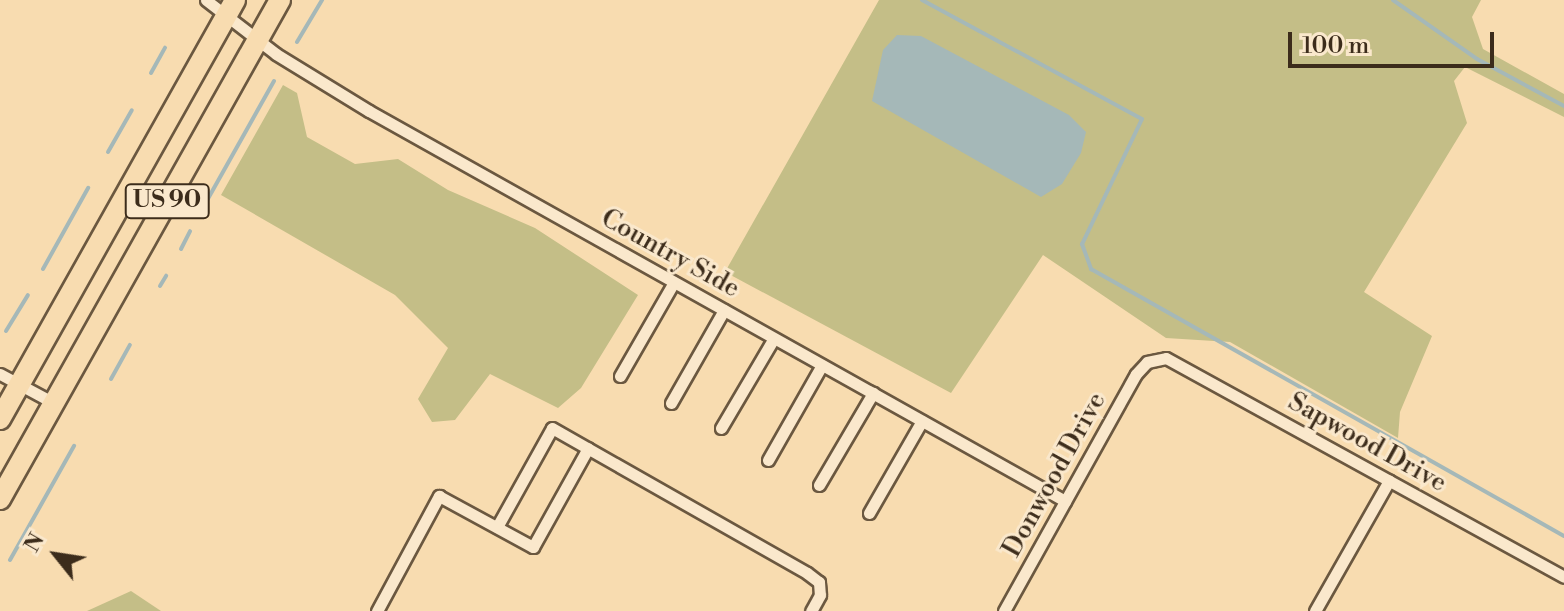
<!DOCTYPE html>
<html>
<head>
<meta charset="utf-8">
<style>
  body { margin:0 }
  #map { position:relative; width:1564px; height:611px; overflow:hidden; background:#f8dcb0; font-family:"Libre Bodoni",serif }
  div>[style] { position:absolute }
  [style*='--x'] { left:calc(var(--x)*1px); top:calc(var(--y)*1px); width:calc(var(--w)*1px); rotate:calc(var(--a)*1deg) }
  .green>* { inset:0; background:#c4be87 }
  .water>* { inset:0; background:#a5b8b8 }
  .stream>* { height:4px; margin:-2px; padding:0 2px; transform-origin:2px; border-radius:2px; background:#a5b8b8 }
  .roads { filter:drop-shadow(2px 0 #6b5840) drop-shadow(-2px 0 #6b5840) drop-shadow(0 2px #6b5840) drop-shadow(0 -2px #6b5840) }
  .street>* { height:11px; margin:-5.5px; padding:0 5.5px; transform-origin:5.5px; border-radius:5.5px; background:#fae8cc }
  .highway>* { height:20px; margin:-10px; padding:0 10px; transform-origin:10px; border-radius:10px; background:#f8dcb0 }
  span { translate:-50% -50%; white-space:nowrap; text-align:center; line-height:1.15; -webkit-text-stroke:6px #fae8cc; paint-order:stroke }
  .shield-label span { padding:2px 6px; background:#fae8cc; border:2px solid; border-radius:6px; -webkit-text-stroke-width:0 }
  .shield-label { font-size:24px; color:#3c2c1b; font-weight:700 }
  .street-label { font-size:26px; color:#3c2c1b }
  .north { position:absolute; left:16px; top:515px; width:80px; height:80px; -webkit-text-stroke:6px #fae8cc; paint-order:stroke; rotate:300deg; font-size:22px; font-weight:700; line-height:32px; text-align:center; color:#3c2c1b }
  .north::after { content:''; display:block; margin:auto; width:28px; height:36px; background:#3c2c1b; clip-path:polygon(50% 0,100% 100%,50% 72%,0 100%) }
  .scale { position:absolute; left:1288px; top:32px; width:206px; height:36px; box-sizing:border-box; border:4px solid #3c2c1b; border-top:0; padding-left:10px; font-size:24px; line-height:28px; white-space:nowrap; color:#3c2c1b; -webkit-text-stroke:6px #fae8cc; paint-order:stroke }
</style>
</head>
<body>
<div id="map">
  <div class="green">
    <i style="clip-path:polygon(879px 0,1481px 0,1472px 17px,1483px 49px,1564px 94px,1564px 117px,1465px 67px,1454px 81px,1467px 123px,1364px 292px,1432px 336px,1400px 412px,1398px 438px,1230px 342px,1166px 338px,1043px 255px,951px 393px,725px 272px)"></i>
    <i style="clip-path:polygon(283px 85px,297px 93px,307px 137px,355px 164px,398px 159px,448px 190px,535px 228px,638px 295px,581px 388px,558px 408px,490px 374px,455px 420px,432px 422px,418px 399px,448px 348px,395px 295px,221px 195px)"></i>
    <i style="clip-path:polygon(131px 591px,161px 611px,87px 611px)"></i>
  </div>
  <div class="water">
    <i style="clip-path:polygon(897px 35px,921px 36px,1069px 115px,1086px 132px,1081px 153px,1062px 184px,1041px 197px,872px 101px,883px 50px)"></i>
  </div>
  <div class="stream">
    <i style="--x:922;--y:0;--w:250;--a:28.4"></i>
    <i style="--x:1142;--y:119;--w:139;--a:115.6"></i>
    <i style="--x:1082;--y:244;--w:27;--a:70"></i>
    <i style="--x:1091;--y:269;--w:543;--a:29.44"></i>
    <i style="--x:1393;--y:0;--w:103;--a:35.1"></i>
    <i style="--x:1477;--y:59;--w:99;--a:28.4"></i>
    <i style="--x:297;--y:42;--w:49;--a:-59.2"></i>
    <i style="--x:151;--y:73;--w:29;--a:-61"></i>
    <i style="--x:108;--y:152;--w:48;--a:-60.3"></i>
    <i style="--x:205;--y:204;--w:141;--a:-60.7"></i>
    <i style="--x:181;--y:249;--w:20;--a:-63"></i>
    <i style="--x:43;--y:269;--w:93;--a:-60.9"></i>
    <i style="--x:160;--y:286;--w:12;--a:-59"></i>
    <i style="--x:6;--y:331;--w:42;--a:-58.6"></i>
    <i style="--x:111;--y:379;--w:39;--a:-61"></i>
    <i style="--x:10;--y:560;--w:131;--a:-60.7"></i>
  </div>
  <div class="roads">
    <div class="street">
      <i style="--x:206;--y:0;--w:88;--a:37.6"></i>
      <i style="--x:276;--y:54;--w:109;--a:31.5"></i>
      <i style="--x:369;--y:111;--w:798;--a:29.26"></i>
      <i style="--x:0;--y:374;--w:61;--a:28.2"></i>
      <i style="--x:620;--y:376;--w:108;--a:-60.1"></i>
      <i style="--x:671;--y:403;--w:107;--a:-60.3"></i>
      <i style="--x:721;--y:428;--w:104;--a:-59.5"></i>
      <i style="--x:768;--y:460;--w:109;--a:-60.4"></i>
      <i style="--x:819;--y:485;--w:107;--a:-59.6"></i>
      <i style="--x:869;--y:513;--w:106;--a:-60.1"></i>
      <i style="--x:497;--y:527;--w:113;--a:-60.9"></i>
      <i style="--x:552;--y:428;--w:293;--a:29.6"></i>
      <i style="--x:807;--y:573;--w:15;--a:37"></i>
      <i style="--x:819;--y:582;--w:13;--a:86"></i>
      <i style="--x:820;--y:595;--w:18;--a:119"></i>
      <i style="--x:377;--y:611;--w:131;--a:-61.7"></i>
      <i style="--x:439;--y:496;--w:107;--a:28.5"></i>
      <i style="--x:533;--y:547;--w:113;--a:-60.9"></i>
      <i style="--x:1004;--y:611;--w:271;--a:-60.9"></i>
      <i style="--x:1136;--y:374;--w:16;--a:-47"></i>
      <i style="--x:1147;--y:362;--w:19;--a:-12"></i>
      <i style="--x:1166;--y:358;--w:454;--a:28.8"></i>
      <i style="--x:1315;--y:611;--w:150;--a:-60.4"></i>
    </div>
    <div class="highway">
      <i style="--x:0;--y:419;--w:480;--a:-60.7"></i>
      <i style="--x:0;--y:499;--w:572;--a:-60.7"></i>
    </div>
  </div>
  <div class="shield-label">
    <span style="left:167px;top:201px">US 90</span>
  </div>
  <div class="street-label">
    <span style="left:670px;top:254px;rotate:29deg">Country Side</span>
    <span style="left:1367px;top:443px;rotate:29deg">Sapwood Drive</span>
    <span style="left:1055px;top:475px;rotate:-61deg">Donwood Drive</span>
  </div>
  <div class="north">N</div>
  <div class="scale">100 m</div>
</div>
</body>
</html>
